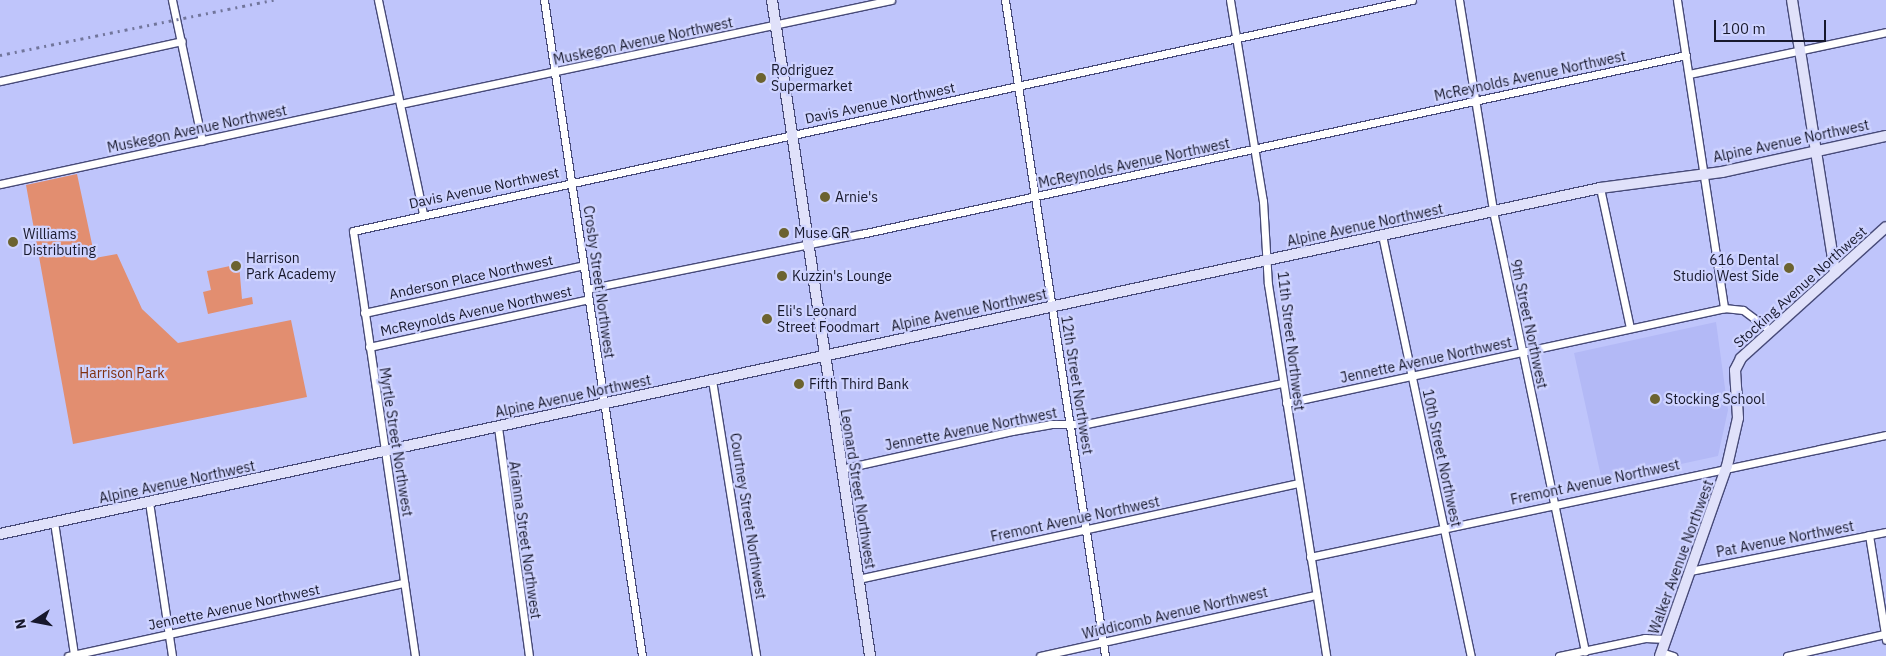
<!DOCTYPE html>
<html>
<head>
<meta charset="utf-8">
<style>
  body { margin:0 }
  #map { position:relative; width:1886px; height:656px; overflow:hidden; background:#bfc5fb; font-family:"IBM Plex Sans",sans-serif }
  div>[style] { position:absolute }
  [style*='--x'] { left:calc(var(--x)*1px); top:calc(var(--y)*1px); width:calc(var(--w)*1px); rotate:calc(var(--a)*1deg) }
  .built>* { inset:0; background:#b3b9f6 }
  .green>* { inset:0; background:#e28e70 }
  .roads { filter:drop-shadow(1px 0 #474a78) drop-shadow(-1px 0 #474a78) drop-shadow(0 1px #474a78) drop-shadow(0 -1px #474a78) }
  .street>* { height:7px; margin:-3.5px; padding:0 3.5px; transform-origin:3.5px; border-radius:3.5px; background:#fff }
  .secondary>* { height:10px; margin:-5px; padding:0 5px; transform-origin:5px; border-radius:5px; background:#e0e1fa }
  .rail>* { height:2.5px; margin-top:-1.25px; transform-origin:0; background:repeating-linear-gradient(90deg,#71759b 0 2.5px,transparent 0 7.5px) }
  .dots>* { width:14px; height:14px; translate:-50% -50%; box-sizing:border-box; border:2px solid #ced3ff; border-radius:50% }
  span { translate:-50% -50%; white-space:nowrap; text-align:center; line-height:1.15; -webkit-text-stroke:4.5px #ced3ff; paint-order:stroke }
  .street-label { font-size:14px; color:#17182c }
  .poi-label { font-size:14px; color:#17182c }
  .left { translate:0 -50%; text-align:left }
  .right { translate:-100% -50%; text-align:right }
  .park-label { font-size:14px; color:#7f2f0e }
  .north { position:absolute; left:10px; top:596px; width:50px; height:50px; -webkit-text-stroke:4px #ced3ff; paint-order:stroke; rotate:259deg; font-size:14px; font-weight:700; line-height:20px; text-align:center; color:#17182c }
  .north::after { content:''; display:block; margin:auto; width:18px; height:22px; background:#17182c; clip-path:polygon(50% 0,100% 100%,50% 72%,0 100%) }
  .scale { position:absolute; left:1714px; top:20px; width:112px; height:22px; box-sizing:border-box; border:2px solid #17182c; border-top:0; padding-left:6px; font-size:15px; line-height:18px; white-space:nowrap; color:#17182c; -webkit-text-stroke:4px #ced3ff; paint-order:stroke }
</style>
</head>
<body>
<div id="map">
  <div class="built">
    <i style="clip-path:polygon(1716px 322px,1728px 410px,1718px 456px,1602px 481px,1574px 353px)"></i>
  </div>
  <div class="green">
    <i style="clip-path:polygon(77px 174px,95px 258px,117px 254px,142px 309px,178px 343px,291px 320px,307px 397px,73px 444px,26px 185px)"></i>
    <i style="clip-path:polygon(239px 264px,242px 299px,252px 297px,253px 304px,208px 314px,203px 292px,211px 290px,207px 271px)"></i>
  </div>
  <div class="roads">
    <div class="street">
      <i style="--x:172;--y:0;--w:144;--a:78"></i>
      <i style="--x:378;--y:0;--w:218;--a:78.1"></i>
      <i style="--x:544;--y:0;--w:663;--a:81.5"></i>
      <i style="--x:1005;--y:0;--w:664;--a:81.33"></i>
      <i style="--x:1230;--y:0;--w:204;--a:80.7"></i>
      <i style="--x:1263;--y:201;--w:83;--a:86.6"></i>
      <i style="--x:1268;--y:284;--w:376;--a:81.1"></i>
      <i style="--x:1459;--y:0;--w:214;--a:80.8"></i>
      <i style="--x:1493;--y:211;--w:450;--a:78.2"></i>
      <i style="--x:1677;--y:0;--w:312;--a:81.3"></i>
      <i style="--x:1689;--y:74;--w:201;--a:-12"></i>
      <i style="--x:0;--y:81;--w:186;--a:-12.4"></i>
      <i style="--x:400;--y:104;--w:502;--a:-11.96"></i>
      <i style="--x:0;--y:184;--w:407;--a:-12.2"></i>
      <i style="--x:1600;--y:188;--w:143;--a:77.9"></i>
      <i style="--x:1382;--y:235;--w:430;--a:78.1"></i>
      <i style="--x:587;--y:289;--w:279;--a:-11.4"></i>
      <i style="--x:861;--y:234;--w:844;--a:-12.24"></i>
      <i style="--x:364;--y:313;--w:225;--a:-12.3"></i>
      <i style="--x:369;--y:347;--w:225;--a:-12.3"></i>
      <i style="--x:712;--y:380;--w:279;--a:80.9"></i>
      <i style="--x:1286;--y:403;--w:448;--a:-12.2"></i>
      <i style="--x:1724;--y:308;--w:19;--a:6"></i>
      <i style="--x:1743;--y:310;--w:35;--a:37"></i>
      <i style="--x:498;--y:427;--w:231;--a:82.3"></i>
      <i style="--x:841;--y:469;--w:175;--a:-12.5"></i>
      <i style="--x:1012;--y:431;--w:39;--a:-10"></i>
      <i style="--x:1050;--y:424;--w:36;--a:0"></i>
      <i style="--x:1086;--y:424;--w:200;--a:-11.8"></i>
      <i style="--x:149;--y:502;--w:156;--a:81.5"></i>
      <i style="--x:54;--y:522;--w:134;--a:81.4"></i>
      <i style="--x:1869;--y:535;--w:106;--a:80.8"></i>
      <i style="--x:1310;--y:557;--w:589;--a:-11.96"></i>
      <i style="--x:1690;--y:571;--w:200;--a:-11.3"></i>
      <i style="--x:858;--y:579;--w:449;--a:-12.3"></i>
      <i style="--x:1661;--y:652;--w:13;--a:18"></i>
      <i style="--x:68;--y:656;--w:344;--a:-12.3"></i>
      <i style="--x:415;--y:656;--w:429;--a:-98.3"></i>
      <i style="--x:353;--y:231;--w:1084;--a:-12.31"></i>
      <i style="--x:1040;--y:656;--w:283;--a:-12.5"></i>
      <i style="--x:1559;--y:656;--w:88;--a:-11.8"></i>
      <i style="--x:1645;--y:638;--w:21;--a:3"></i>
      <i style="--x:1787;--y:656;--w:100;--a:-12.7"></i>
    </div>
    <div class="secondary">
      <i style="--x:772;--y:0;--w:663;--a:81.5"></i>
      <i style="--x:1792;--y:0;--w:276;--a:81"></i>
      <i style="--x:0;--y:534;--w:1637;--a:-12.2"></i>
      <i style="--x:1600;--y:188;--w:123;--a:-7.5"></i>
      <i style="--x:1722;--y:172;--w:168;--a:-12.4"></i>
      <i style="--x:1660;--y:656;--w:201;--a:-70.6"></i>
      <i style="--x:1727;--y:466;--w:49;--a:-77.1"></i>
      <i style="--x:1738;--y:418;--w:48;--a:-93.6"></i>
      <i style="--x:1735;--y:370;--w:13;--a:-63"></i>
      <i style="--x:1741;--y:358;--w:195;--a:-42.1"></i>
    </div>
  </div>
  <div class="rail">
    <i style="--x:0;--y:55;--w:279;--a:-11.4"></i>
  </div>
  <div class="dots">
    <i style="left:761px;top:78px;background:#6c6330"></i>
    <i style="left:825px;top:197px;background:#6c6330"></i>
    <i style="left:784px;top:233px;background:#6c6330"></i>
    <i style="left:13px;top:242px;background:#6c6330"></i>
    <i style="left:236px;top:266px;background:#6c6330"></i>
    <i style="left:1789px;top:268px;background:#6c6330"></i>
    <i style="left:782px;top:276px;background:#6c6330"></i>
    <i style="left:767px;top:319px;background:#6c6330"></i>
    <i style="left:799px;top:384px;background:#6c6330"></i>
    <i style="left:1655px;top:399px;background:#6c6330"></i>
  </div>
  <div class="street-label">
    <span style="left:643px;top:41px;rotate:-12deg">Muskegon Avenue Northwest</span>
    <span style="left:1530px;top:76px;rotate:-12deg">McReynolds Avenue Northwest</span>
    <span style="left:880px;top:103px;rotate:-12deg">Davis Avenue Northwest</span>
    <span style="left:197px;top:129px;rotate:-12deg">Muskegon Avenue Northwest</span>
    <span style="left:1791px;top:141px;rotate:-12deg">Alpine Avenue Northwest</span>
    <span style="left:1134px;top:163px;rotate:-12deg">McReynolds Avenue Northwest</span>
    <span style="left:484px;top:188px;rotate:-12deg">Davis Avenue Northwest</span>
    <span style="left:1365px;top:225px;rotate:-12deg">Alpine Avenue Northwest</span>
    <span style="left:471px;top:277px;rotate:-12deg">Anderson Place Northwest</span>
    <span style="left:599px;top:282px;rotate:82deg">Crosby Street Northwest</span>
    <span style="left:1800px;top:287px;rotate:-42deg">Stocking Avenue Northwest</span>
    <span style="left:969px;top:310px;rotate:-12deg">Alpine Avenue Northwest</span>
    <span style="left:476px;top:311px;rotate:-12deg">McReynolds Avenue Northwest</span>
    <span style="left:1529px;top:324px;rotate:78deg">9th Street Northwest</span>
    <span style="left:1291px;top:341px;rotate:83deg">11th Street Northwest</span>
    <span style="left:1426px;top:360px;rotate:-12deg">Jennette Avenue Northwest</span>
    <span style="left:1077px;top:385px;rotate:81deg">12th Street Northwest</span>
    <span style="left:573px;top:396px;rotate:-12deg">Alpine Avenue Northwest</span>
    <span style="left:971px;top:429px;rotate:-11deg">Jennette Avenue Northwest</span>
    <span style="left:396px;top:442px;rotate:81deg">Myrtle Street Northwest</span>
    <span style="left:1442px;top:458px;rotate:78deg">10th Street Northwest</span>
    <span style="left:177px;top:482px;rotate:-12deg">Alpine Avenue Northwest</span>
    <span style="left:1595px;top:482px;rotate:-12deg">Fremont Avenue Northwest</span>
    <span style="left:858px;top:489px;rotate:81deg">Leonard Street Northwest</span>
    <span style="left:748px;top:516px;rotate:81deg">Courtney Street Northwest</span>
    <span style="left:1075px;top:519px;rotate:-12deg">Fremont Avenue Northwest</span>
    <span style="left:1785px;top:539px;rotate:-11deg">Pat Avenue Northwest</span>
    <span style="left:525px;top:540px;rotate:82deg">Arianna Street Northwest</span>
    <span style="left:1681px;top:557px;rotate:-70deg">Walker Avenue Northwest</span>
    <span style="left:234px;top:607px;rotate:-12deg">Jennette Avenue Northwest</span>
    <span style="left:1175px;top:613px;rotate:-13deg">Widdicomb Avenue Northwest</span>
  </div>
  <div class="poi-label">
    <span class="left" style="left:771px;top:78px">Rodriguez<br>Supermarket</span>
    <span class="left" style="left:835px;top:197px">Arnie's</span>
    <span class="left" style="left:794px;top:233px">Muse GR</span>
    <span class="left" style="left:23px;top:242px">Williams<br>Distributing</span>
    <span class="left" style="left:246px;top:266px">Harrison<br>Park Academy</span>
    <span class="right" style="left:1779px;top:268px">616 Dental<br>Studio West Side</span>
    <span class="left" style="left:792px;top:276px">Kuzzin's Lounge</span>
    <span class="left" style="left:777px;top:319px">Eli's Leonard<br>Street Foodmart</span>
    <span class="left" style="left:809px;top:384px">Fifth Third Bank</span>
    <span class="left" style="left:1665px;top:399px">Stocking School</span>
  </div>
  <div class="park-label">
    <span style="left:122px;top:373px">Harrison Park</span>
  </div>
  <div class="north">N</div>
  <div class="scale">100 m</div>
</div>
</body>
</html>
